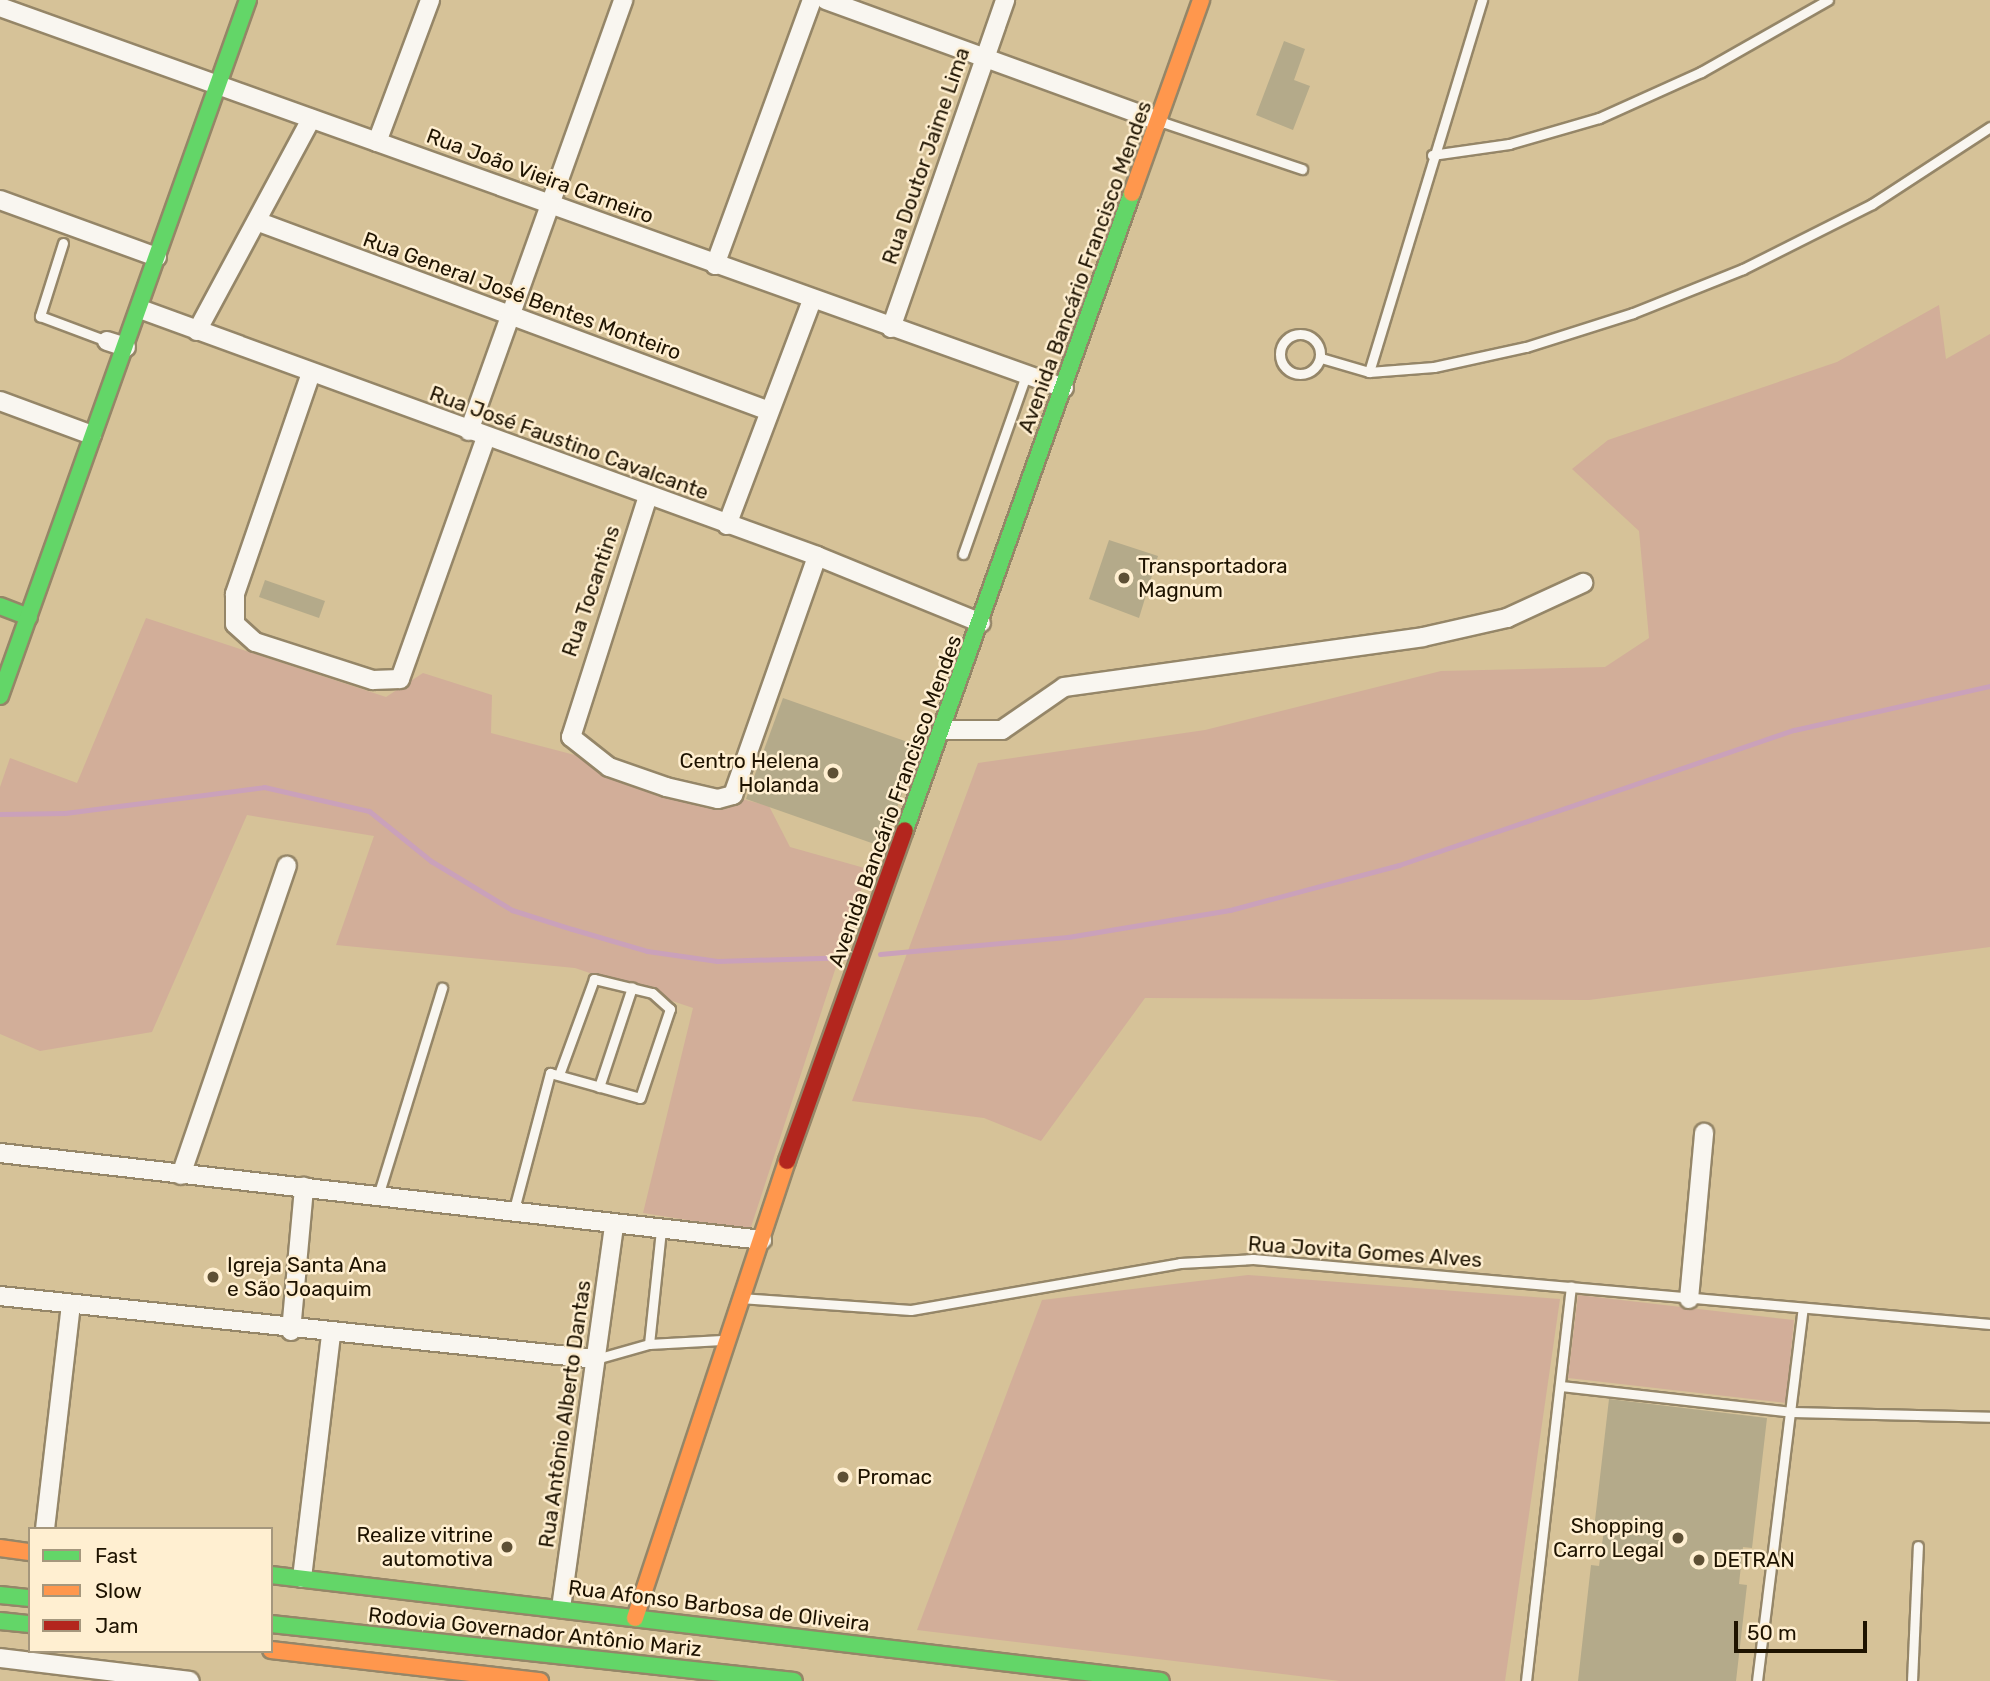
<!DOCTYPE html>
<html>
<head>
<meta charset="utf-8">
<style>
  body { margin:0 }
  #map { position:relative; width:1990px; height:1681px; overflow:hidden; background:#d6c298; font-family:Rubik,sans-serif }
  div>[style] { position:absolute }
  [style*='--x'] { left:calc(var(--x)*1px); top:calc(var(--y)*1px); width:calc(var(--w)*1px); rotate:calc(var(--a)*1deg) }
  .green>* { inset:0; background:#d2ae99 }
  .stream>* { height:5px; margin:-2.5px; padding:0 2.5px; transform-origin:2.5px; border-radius:2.5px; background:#caa1ba }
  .building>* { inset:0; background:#b4aa8a }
  .roads { filter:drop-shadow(2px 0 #958668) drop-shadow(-2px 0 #958668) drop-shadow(0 2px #958668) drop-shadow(0 -2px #958668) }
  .lane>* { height:9px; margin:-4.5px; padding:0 4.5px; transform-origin:4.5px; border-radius:4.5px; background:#f9f6f0 }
  .lane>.ring { margin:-4.5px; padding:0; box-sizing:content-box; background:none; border:9px solid #f9f6f0; border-radius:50% }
  .street>* { height:18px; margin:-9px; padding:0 9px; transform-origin:9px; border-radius:9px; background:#f9f6f0 }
  .fast>* { height:16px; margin:-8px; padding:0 8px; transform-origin:8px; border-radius:8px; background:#63d668 }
  .slow>* { height:16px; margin:-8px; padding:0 8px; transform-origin:8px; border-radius:8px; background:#ff974d }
  .jam>* { height:16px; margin:-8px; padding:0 8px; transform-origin:8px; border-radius:8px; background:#b3261e }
  .dots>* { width:19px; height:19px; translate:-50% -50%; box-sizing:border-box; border:4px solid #ffefd1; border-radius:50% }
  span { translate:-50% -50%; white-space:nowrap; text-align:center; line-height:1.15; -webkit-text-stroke:5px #ffefd1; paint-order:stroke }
  .street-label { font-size:21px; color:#1e1300 }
  .poi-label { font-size:21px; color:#1e1300 }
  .left { translate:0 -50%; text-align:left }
  .right { translate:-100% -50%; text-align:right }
  .legend { position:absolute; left:28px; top:1527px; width:245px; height:126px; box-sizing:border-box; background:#ffefd1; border:2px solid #a5977d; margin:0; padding:9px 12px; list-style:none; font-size:21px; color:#1e1300 }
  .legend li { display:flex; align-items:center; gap:14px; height:35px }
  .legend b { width:35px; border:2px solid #a5977d }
  .scale { position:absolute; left:1734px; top:1621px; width:133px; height:32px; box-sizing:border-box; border:4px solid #1e1300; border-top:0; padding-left:9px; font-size:21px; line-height:24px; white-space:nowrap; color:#1e1300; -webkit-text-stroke:5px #ffefd1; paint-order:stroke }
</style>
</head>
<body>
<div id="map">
  <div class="green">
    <i style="clip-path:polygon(1939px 305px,1946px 359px,1990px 334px,1990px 947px,1589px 1000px,1145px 998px,1041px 1141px,984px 1118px,852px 1101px,978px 763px,1205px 730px,1441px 671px,1605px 667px,1649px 638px,1639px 531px,1572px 469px,1608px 440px,1837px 362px)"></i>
    <i style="clip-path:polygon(146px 618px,386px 697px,423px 673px,492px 695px,491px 733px,769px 806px,790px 847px,868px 869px,750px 1230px,643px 1213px,693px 1008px,575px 968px,336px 945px,374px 836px,247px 815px,152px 1032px,40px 1051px,0 1034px,0 787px,10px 758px,77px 783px)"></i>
    <i style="clip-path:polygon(1248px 1275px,1560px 1299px,1505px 1681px,1340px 1681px,917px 1630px,1042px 1300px)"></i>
    <i style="clip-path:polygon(1578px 1295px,1794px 1320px,1786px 1403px,1568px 1378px)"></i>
  </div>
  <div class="stream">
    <i style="--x:0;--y:814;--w:65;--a:-0.9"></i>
    <i style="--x:65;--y:813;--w:201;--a:-7.4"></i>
    <i style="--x:264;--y:787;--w:108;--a:12.9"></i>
    <i style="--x:369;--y:811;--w:80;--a:38.9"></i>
    <i style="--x:431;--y:861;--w:95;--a:31.2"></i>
    <i style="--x:512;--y:910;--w:63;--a:17.6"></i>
    <i style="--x:572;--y:929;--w:78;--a:16.3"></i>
    <i style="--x:647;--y:951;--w:71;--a:8.1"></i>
    <i style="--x:717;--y:961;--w:137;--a:-1.7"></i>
    <i style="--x:880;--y:954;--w:189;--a:-5.2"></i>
    <i style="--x:1068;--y:937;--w:164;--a:-9.5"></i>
    <i style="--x:1230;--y:910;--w:175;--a:-14.9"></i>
    <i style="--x:1399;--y:865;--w:417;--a:-18.9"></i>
    <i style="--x:1794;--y:730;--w:201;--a:-12.7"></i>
  </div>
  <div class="building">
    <i style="clip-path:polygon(1284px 41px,1305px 49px,1294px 80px,1310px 86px,1293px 130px,1256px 115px)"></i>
    <i style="clip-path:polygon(1109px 540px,1158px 556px,1139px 618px,1089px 599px)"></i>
    <i style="clip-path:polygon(265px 580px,325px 601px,319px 618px,259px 597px)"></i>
    <i style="clip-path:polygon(783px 698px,919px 746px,883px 847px,746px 799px)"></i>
    <i style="clip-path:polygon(1609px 1399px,1767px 1418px,1752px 1548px,1743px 1547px,1739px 1584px,1747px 1585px,1736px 1681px,1578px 1681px,1591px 1565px,1599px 1566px,1604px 1530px,1594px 1529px)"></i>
  </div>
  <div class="roads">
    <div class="lane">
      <i style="--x:1159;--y:121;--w:151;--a:18.6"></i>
      <i style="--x:1432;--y:155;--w:78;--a:-8.1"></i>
      <i style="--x:1509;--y:144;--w:94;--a:-16.1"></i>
      <i style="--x:1599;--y:118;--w:112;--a:-24.3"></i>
      <i style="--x:1701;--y:72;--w:146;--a:-29.6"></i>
      <i style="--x:63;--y:243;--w:77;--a:107.5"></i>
      <i style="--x:40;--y:316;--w:72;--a:20.5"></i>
      <i class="ring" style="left:1280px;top:334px;width:31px;height:31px"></i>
      <i style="--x:1321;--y:358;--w:50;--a:16.3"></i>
      <i style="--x:1369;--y:372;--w:65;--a:-4.4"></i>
      <i style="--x:1434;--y:367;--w:94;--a:-12.3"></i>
      <i style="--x:1526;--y:347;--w:112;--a:-17.6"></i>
      <i style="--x:1633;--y:313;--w:118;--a:-21.8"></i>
      <i style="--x:1743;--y:269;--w:144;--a:-26.7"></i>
      <i style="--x:1872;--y:204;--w:141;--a:-33.1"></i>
      <i style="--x:1369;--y:372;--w:389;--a:-73.1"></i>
      <i style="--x:963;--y:554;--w:190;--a:-70.6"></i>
      <i style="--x:599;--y:1087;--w:105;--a:-71.7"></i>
      <i style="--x:378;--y:1196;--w:218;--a:-72.9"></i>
      <i style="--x:513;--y:1213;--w:145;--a:-75.2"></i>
      <i style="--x:550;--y:1073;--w:93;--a:15.5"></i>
      <i style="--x:640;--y:1098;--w:94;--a:-71.4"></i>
      <i style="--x:670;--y:1009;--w:24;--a:-138"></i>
      <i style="--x:652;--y:993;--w:60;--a:-166.4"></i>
      <i style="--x:594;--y:979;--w:99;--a:110.1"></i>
      <i style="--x:740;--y:1298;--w:171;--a:4"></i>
      <i style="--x:911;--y:1310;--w:273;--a:-9.9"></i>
      <i style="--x:1180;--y:1263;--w:73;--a:-3.1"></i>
      <i style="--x:1253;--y:1259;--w:740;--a:5.04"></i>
      <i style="--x:649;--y:1344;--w:115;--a:-84"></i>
      <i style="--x:596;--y:1359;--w:55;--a:-15.8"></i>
      <i style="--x:649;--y:1344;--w:73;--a:-3.1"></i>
      <i style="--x:1561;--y:1386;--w:232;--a:6.4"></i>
      <i style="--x:1792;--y:1412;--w:198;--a:1.4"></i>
      <i style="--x:1526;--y:1681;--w:397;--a:-83.5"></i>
      <i style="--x:1757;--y:1681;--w:372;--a:-83"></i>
      <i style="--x:1912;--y:1681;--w:135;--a:-87.5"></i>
    </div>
    <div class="street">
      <i style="--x:826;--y:0;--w:354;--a:20"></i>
      <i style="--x:0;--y:7;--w:1130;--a:19.7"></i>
      <i style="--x:377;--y:142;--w:152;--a:-69.5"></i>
      <i style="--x:0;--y:200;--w:167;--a:20"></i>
      <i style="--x:259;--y:222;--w:544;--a:20.33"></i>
      <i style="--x:715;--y:265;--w:282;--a:-69.9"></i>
      <i style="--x:140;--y:309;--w:721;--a:20.04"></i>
      <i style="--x:817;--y:556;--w:177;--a:22.2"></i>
      <i style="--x:891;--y:328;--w:347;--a:-70.8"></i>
      <i style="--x:197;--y:331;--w:241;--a:-61.7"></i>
      <i style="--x:107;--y:341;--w:20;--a:18"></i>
      <i style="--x:311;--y:373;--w:234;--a:109"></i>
      <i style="--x:235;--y:594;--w:30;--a:90"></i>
      <i style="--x:235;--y:624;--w:27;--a:42"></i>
      <i style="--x:255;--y:642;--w:124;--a:17.9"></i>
      <i style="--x:373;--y:680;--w:27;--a:-2"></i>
      <i style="--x:400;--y:679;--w:256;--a:-70.4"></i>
      <i style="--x:0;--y:401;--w:98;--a:20.3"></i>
      <i style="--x:469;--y:431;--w:458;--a:-70.3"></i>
      <i style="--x:648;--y:496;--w:253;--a:107.7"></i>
      <i style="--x:571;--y:737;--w:48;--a:38.3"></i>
      <i style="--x:609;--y:767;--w:60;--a:19.3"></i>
      <i style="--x:666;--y:787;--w:53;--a:13"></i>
      <i style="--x:718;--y:799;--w:16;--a:-15"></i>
      <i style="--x:733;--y:795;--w:253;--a:-70.6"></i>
      <i style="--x:727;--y:525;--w:241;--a:-69.3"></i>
      <i style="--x:943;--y:730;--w:59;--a:0"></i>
      <i style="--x:1002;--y:730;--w:75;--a:-34.7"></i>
      <i style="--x:1064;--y:687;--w:362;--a:-7.9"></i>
      <i style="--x:1423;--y:637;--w:86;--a:-12.7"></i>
      <i style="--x:1507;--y:618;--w:84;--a:-24.7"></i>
      <i style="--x:0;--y:1153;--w:767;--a:6.51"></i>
      <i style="--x:181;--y:1175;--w:327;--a:-71.1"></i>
      <i style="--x:0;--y:1296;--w:599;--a:6.03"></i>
      <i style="--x:1689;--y:1299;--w:167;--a:-84.8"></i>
      <i style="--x:291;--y:1331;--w:145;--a:-84.8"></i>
      <i style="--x:45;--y:1529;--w:226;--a:-83.4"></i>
      <i style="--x:302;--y:1578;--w:246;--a:-83.2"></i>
      <i style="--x:561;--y:1608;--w:386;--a:-82.1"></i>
      <i style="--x:0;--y:1658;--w:191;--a:6.9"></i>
    </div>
    <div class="fast">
      <i style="--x:0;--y:606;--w:31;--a:21"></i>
      <i style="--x:0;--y:696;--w:739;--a:-70.39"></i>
      <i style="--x:905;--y:830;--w:676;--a:-70.39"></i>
      <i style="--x:271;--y:1575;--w:896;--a:6.79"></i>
      <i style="--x:0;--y:1595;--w:30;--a:6"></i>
      <i style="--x:0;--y:1621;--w:30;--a:6"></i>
      <i style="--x:271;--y:1624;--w:526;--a:6.22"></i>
    </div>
    <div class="slow">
      <i style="--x:1132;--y:193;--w:205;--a:-70.3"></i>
      <i style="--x:0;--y:1548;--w:30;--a:8"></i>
      <i style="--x:635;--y:1618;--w:482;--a:-71.6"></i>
      <i style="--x:271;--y:1650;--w:271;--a:6.6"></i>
    </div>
    <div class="jam">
      <i style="--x:787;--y:1161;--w:351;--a:-70.4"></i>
    </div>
  </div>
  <div class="dots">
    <i style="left:1124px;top:578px;background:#5e5035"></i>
    <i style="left:833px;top:773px;background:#5e5035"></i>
    <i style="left:213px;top:1277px;background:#5e5035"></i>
    <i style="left:843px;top:1477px;background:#5e5035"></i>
    <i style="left:1678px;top:1538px;background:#5e5035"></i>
    <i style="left:507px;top:1547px;background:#5e5035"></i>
    <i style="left:1699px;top:1560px;background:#5e5035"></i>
  </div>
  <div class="street-label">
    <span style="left:926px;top:156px;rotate:-71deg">Rua Doutor Jaime Lima</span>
    <span style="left:540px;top:176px;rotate:20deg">Rua João Vieira Carneiro</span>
    <span style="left:1085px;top:267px;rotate:-70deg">Avenida Bancário Francisco Mendes</span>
    <span style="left:522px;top:296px;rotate:20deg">Rua General José Bentes Monteiro</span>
    <span style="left:569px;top:443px;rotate:20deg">Rua José Faustino Cavalcante</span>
    <span style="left:591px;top:591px;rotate:-71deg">Rua Tocantins</span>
    <span style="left:895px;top:801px;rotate:-70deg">Avenida Bancário Francisco Mendes</span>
    <span style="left:1365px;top:1252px;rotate:4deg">Rua Jovita Gomes Alves</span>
    <span style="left:565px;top:1414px;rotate:-82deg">Rua Antônio Alberto Dantas</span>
    <span style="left:719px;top:1606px;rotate:7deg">Rua Afonso Barbosa de Oliveira</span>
    <span style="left:535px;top:1632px;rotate:6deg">Rodovia Governador Antônio Mariz</span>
  </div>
  <div class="poi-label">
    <span class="left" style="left:1138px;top:578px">Transportadora<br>Magnum</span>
    <span class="right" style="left:819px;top:773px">Centro Helena<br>Holanda</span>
    <span class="left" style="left:227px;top:1277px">Igreja Santa Ana<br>e São Joaquim</span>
    <span class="left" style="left:857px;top:1477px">Promac</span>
    <span class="right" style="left:1664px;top:1538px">Shopping<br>Carro Legal</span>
    <span class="right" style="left:493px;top:1547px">Realize vitrine<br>automotiva</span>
    <span class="left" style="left:1713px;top:1560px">DETRAN</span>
  </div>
  <ul class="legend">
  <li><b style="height:9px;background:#63d668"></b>Fast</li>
  <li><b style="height:9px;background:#ff974d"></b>Slow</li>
  <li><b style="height:9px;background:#b3261e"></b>Jam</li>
  </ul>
  <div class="scale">50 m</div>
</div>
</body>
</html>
